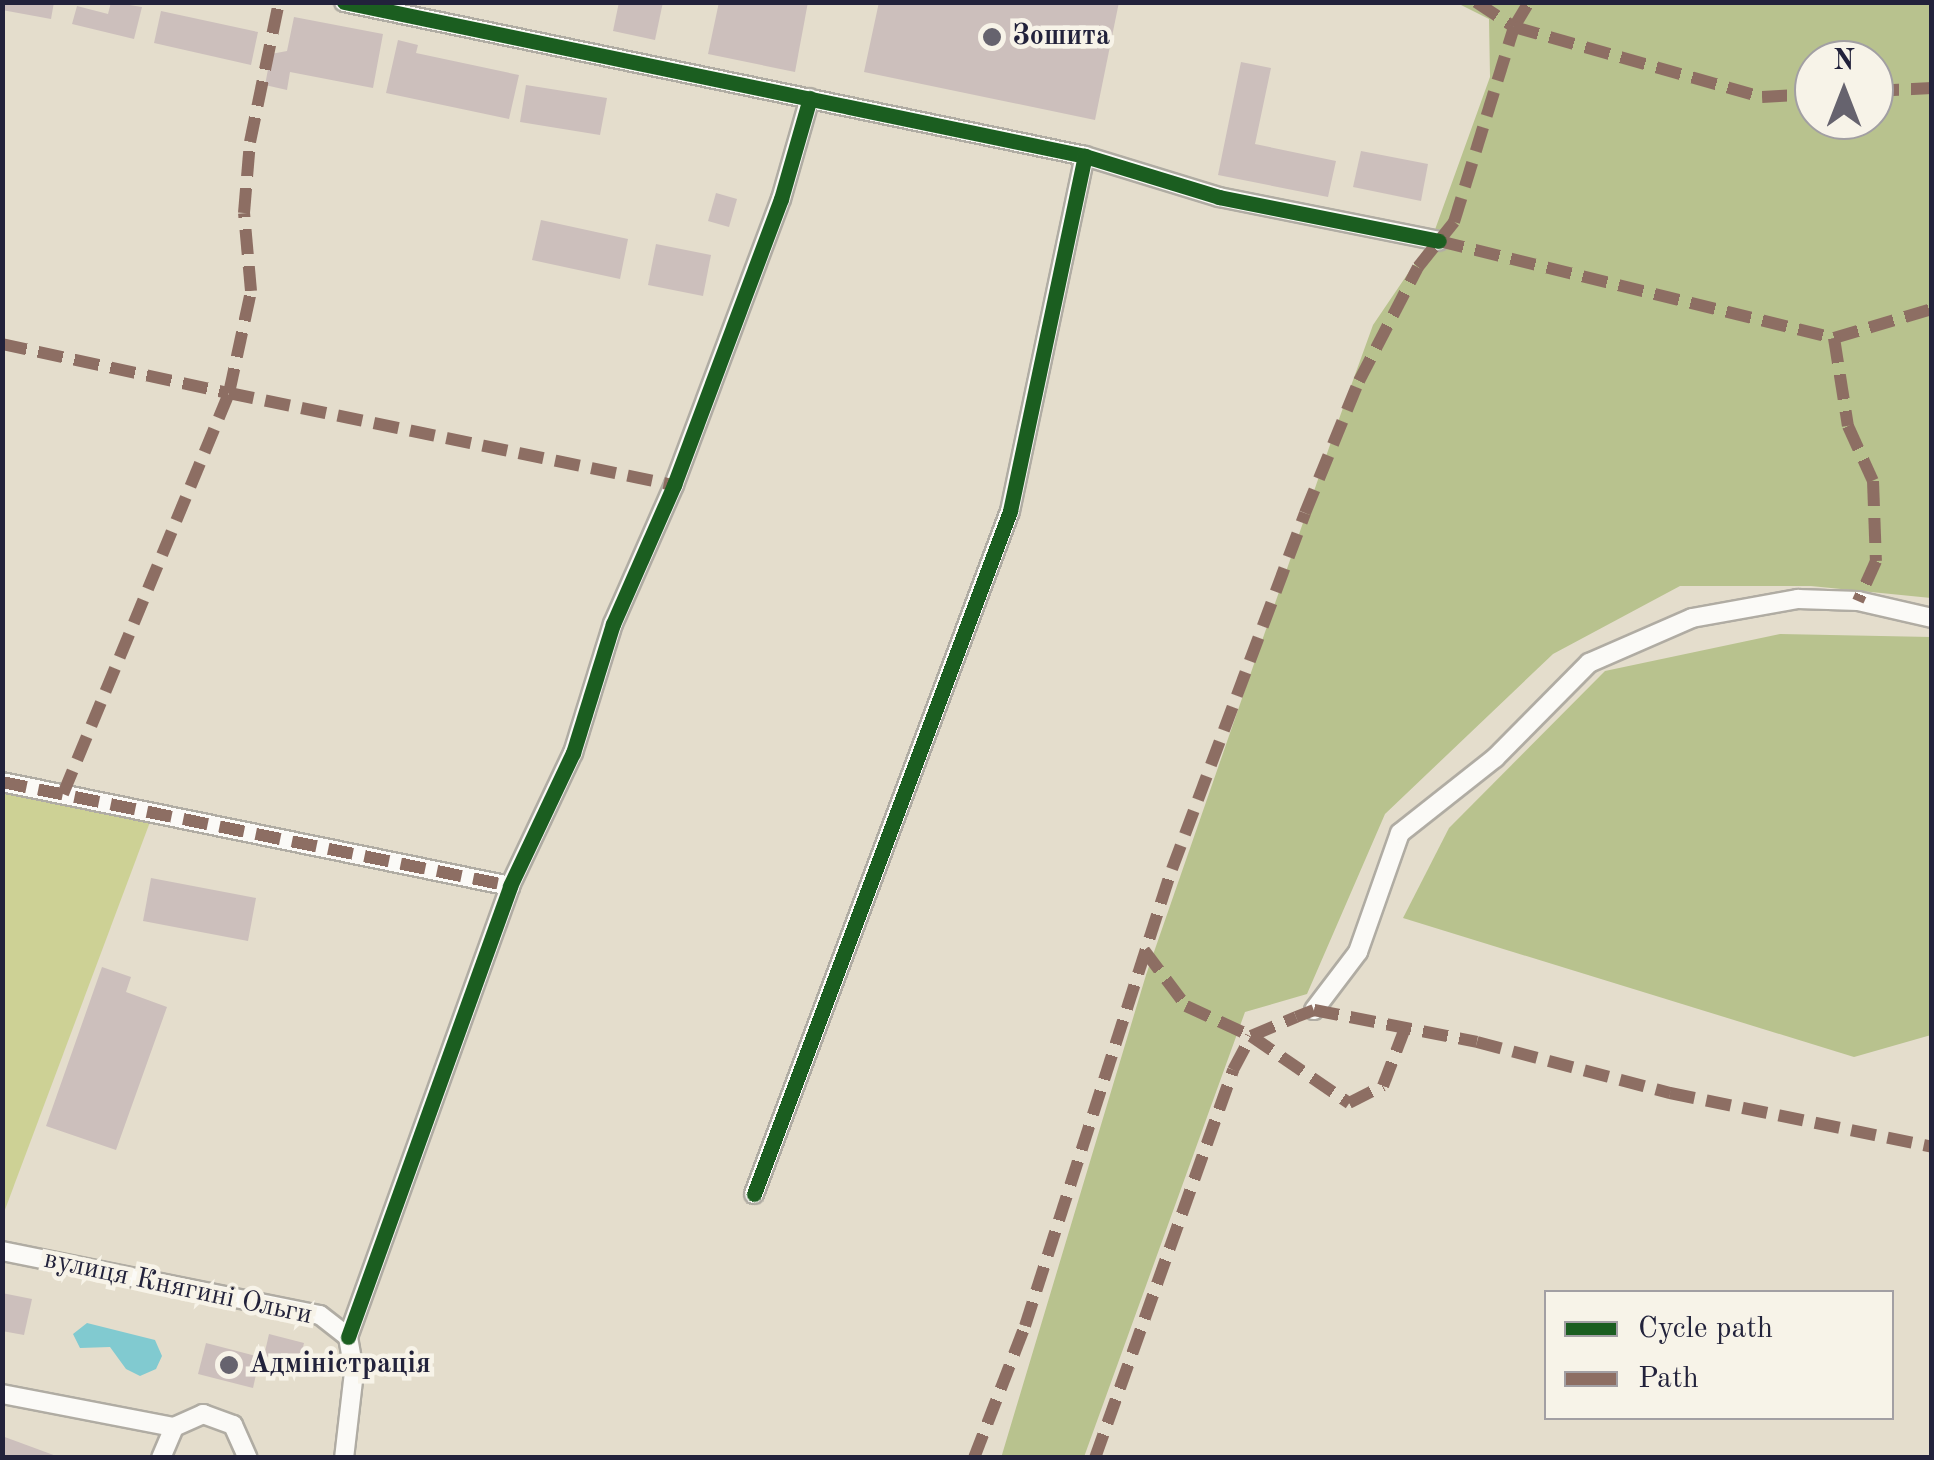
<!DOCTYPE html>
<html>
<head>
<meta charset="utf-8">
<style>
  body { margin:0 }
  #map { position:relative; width:1934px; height:1460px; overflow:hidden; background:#e4ddcc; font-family:"Old Standard TT",serif }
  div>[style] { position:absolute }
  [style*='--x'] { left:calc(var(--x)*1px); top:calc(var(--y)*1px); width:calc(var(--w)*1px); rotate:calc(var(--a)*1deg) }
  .green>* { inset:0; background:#cdd195 }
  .forest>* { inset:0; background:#b8c28e }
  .water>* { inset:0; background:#81cad0 }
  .building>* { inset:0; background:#ccbfbc }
  .roads { filter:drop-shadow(2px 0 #b0aca3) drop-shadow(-2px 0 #b0aca3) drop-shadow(0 2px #b0aca3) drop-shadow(0 -2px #b0aca3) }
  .minor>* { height:18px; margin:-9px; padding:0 9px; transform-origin:9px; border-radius:9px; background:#fbfaf7 }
  .quiet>* { height:12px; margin-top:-6px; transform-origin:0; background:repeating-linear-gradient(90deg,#8d6e63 0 25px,transparent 0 37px) }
  .cycleway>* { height:15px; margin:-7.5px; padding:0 7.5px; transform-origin:7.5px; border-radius:7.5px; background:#1b5e20 }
  .dots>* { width:28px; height:28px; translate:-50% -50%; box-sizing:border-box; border:5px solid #f7f3e8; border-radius:50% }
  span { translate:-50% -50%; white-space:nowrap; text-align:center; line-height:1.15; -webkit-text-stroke:9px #f7f3e8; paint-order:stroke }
  .poi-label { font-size:28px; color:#22223b; font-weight:700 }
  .left { translate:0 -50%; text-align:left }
  .street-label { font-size:28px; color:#22223b }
  .frame { position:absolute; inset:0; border:5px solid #22223b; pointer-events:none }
  .legend { position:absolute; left:1544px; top:1290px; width:350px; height:130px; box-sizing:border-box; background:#f7f3e8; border:2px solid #a29fa3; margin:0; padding:12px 18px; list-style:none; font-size:30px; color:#22223b }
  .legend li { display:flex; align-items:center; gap:20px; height:50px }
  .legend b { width:50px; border:2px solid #a29fa3 }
  .north { position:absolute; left:1794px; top:40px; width:100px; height:100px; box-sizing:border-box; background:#f7f3e8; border:2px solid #a29fa3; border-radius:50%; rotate:0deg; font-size:28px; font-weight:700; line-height:40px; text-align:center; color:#22223b }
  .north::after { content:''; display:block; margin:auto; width:35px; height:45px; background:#66636e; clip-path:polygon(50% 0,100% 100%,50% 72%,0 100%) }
</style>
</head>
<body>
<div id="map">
  <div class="green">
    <i style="clip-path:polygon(3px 791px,150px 822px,3px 1215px,2px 791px)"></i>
  </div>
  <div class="forest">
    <i style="clip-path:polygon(evenodd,1457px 3px,1931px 3px,1931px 598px,1811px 586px,1680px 586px,1553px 654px,1385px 814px,1307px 994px,1245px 1012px,1084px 1457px,1001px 1458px,1146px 975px,1339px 419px,1373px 325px,1432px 238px,1490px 77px,1489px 19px,1457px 3px,1814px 60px,1874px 60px,1874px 120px,1814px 120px,1814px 60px)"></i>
    <i style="clip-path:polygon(1780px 634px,1931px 637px,1931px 1035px,1854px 1057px,1403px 918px,1449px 828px,1605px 671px)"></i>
  </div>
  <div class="water">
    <i style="clip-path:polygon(87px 1323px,155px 1340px,162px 1356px,156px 1369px,140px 1376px,126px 1369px,110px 1347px,80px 1348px,73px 1334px)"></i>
  </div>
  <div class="building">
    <i style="clip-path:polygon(2px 2px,54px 2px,51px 19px,2px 10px)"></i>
    <i style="clip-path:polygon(111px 2px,142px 7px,134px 39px,72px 24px,77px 6px,108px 14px)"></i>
    <i style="clip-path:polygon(619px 2px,663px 2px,655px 40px,613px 31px)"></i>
    <i style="clip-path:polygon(719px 2px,808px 2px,795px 72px,708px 54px)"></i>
    <i style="clip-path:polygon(879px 2px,1119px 2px,1095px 120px,864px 72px)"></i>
    <i style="clip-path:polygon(161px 11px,258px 32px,251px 65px,154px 43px)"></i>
    <i style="clip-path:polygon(294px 17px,383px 34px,373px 88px,290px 72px,287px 90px,265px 85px,271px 54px,287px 51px)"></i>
    <i style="clip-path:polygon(398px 40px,418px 45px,416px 53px,519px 75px,509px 119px,386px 93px)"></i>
    <i style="clip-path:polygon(1241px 62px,1271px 68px,1255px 144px,1336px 161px,1328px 197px,1218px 175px)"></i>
    <i style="clip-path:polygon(526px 85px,607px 98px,600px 135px,520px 122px)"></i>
    <i style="clip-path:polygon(1361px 151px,1428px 164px,1421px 201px,1353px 187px)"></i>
    <i style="clip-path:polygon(716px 193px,737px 199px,729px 227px,708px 221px)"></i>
    <i style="clip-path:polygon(541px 220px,628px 239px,620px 279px,532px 260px)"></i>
    <i style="clip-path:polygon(656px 244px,711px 255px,703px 296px,648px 285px)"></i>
    <i style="clip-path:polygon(151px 878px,256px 898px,248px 941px,143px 921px)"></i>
    <i style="clip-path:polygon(102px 967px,131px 977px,126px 992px,167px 1007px,116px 1150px,46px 1126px)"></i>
    <i style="clip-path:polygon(2px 1293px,32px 1299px,24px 1335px,2px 1331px)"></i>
    <i style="clip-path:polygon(269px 1334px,304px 1343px,299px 1364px,264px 1356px)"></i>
    <i style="clip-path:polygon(206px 1343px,260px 1357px,253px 1388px,198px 1374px)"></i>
    <i style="clip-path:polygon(2px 1436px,59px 1457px,59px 1458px,2px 1458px)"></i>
  </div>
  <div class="roads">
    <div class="minor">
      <i style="--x:344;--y:2;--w:757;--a:11.74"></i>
      <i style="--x:1085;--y:156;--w:140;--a:17"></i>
      <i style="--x:1219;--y:197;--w:224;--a:11.3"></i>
      <i style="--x:2;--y:782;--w:519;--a:11.57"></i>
      <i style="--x:1314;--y:1010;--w:73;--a:-52.8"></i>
      <i style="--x:1358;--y:952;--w:126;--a:-70.6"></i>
      <i style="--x:1400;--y:833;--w:121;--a:-38.3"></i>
      <i style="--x:1495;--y:758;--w:134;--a:-45.3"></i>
      <i style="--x:1589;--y:663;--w:112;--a:-23.6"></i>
      <i style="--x:1692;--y:618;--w:108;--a:-10.2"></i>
      <i style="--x:1798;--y:599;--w:60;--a:1.9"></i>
      <i style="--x:1858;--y:601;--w:76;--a:12.9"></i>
      <i style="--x:754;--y:1194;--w:729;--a:-69.45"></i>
      <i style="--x:1010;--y:511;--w:363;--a:-78.1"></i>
      <i style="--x:2;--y:1251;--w:324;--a:11.4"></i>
      <i style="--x:320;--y:1315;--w:36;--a:38"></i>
      <i style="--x:348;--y:1337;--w:36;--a:80"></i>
      <i style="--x:354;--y:1372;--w:87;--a:96.6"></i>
      <i style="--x:348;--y:1337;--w:479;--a:-70.2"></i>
      <i style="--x:510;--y:886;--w:147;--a:-64.7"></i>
      <i style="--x:573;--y:753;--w:135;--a:-72.8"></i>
      <i style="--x:613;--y:624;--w:152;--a:-66.3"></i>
      <i style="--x:674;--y:485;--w:305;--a:-69.5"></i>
      <i style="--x:781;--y:199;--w:105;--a:-74"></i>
      <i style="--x:2;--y:1394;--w:175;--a:10.9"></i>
      <i style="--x:161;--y:1458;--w:34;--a:-67"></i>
      <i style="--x:174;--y:1427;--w:32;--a:-24"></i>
      <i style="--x:203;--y:1414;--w:32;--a:20"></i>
      <i style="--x:233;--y:1425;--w:36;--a:66"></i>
    </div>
  </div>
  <div class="quiet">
    <i style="--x:1476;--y:2;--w:45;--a:33.3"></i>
    <i style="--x:1514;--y:27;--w:29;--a:-59"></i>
    <i style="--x:1874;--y:91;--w:58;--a:-3"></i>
    <i style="--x:1439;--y:241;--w:407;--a:13.8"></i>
    <i style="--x:1834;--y:338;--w:102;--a:-16.5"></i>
    <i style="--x:1834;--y:338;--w:89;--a:81"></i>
    <i style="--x:1848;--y:426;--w:60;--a:65.6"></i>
    <i style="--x:1873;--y:481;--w:80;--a:87.9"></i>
    <i style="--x:1876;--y:561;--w:44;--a:114.2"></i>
    <i style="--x:2;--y:344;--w:232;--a:12.2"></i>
    <i style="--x:229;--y:393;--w:104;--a:-77.8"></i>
    <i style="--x:251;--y:291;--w:78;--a:-95.1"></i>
    <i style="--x:244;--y:213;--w:71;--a:-85.2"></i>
    <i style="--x:250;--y:142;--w:143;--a:-78.3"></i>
    <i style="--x:2;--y:782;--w:519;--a:11.57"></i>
    <i style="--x:63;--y:794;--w:434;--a:-67.5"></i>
    <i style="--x:229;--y:393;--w:454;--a:11.7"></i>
    <i style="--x:1144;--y:950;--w:70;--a:53.1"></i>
    <i style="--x:1186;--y:1006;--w:72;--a:24.8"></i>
    <i style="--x:1251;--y:1036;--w:119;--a:34.4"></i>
    <i style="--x:1349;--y:1103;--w:38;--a:-27"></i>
    <i style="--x:1383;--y:1086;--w:62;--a:-69.2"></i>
    <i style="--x:974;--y:1458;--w:142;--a:-68.9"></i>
    <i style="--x:1025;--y:1326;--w:480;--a:-72.2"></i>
    <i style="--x:1172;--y:869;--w:380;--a:-69.5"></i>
    <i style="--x:1305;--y:513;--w:143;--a:-67.8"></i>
    <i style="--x:1359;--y:381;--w:128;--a:-62.6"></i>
    <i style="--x:1418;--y:267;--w:58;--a:-51.3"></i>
    <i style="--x:1454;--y:222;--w:204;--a:-72.9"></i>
    <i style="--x:1514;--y:27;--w:258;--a:15.8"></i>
    <i style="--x:1762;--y:97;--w:52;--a:-3.3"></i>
    <i style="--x:1095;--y:1458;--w:412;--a:-70.4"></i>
    <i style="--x:1233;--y:1070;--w:38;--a:-62"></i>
    <i style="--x:1251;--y:1036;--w:49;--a:-22.9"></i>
    <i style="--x:1296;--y:1017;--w:19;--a:-21"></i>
    <i style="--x:1314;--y:1010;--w:166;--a:11.1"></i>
    <i style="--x:1477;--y:1042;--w:200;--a:14.8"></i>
    <i style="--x:1670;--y:1093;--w:268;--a:11.6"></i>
  </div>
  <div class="cycleway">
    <i style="--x:344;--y:2;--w:757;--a:11.74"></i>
    <i style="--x:1085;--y:156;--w:140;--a:17"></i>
    <i style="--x:1219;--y:197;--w:224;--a:11.3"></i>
    <i style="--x:754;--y:1194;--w:729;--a:-69.45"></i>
    <i style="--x:1010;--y:511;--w:363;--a:-78.1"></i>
    <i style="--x:348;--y:1337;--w:479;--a:-70.2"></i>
    <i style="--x:510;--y:886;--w:147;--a:-64.7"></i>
    <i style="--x:573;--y:753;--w:135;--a:-72.8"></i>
    <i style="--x:613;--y:624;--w:152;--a:-66.3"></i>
    <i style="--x:674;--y:485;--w:305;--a:-69.5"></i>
    <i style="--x:781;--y:199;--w:105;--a:-74"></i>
  </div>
  <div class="dots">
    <i style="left:992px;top:37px;background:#66636e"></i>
    <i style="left:229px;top:1365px;background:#66636e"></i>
  </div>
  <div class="poi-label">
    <span class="left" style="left:1012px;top:37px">Зошита</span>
    <span class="left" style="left:249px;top:1365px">Адміністрація</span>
  </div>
  <div class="street-label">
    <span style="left:178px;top:1288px;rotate:12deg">вулиця Княгині Ольги</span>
  </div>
  <div class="frame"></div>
  <ul class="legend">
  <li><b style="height:12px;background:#1b5e20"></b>Cycle path</li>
  <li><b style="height:12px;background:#8d6e63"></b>Path</li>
  </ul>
  <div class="north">N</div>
</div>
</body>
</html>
